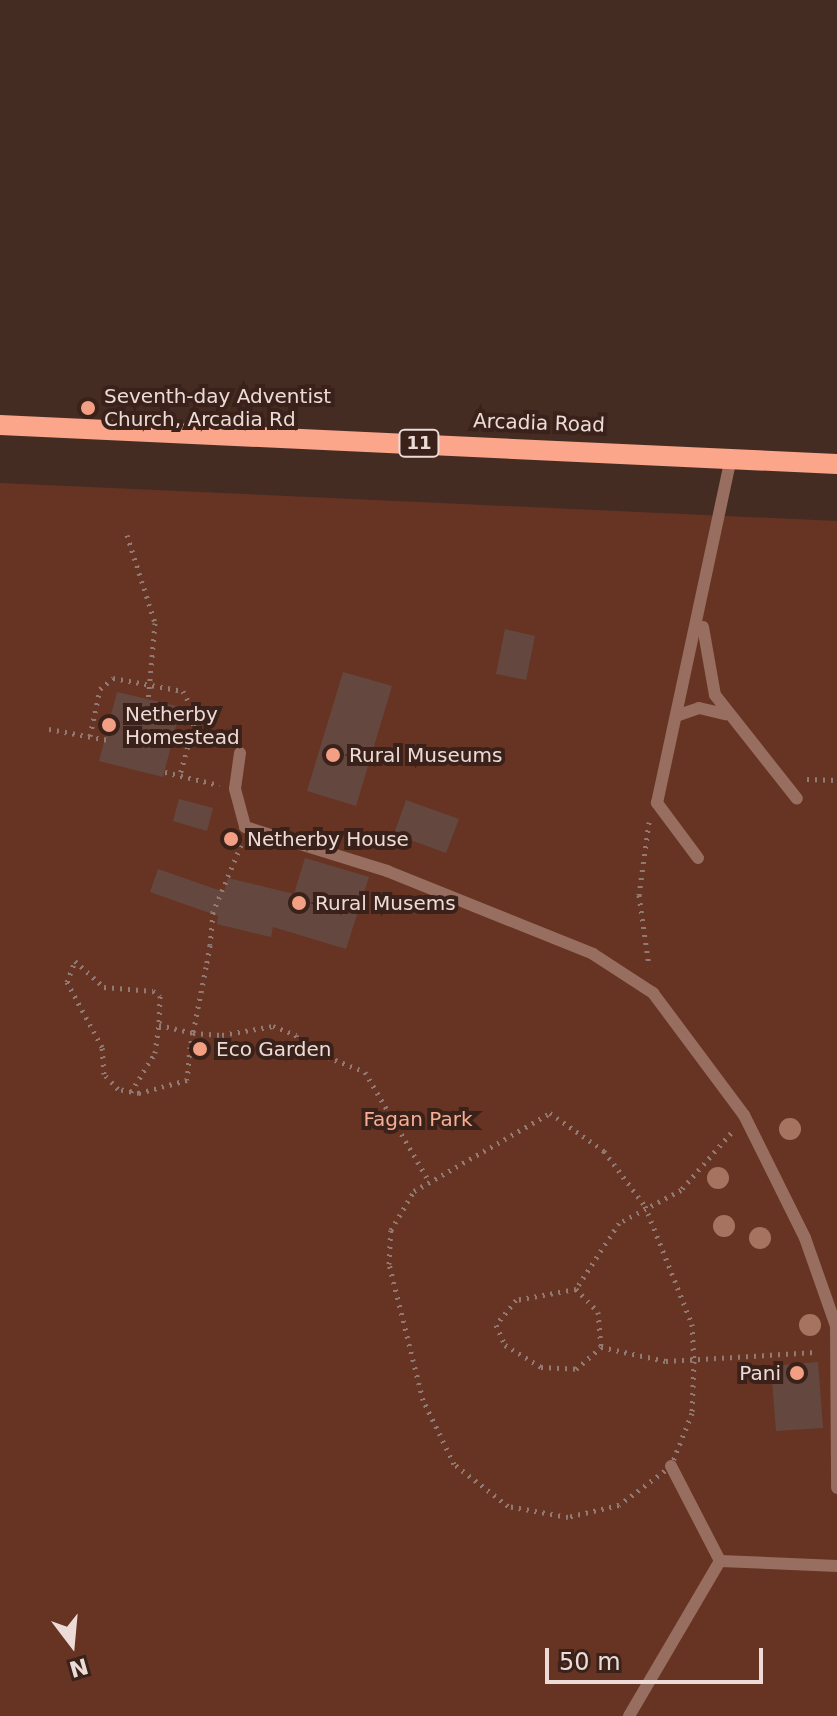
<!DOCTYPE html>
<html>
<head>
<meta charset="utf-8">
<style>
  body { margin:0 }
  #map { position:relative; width:837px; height:1716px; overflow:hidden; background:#452c23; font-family:"DejaVu Sans",sans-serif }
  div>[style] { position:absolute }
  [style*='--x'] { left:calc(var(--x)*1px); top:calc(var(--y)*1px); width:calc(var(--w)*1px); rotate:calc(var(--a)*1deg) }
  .green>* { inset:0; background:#673423 }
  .building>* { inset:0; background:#64483f }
  .path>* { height:5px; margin-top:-2.5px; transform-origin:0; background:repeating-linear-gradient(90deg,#907a73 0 2px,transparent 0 8px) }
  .service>* { height:12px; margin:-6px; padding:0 6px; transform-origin:6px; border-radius:6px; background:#976e60 }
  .primary>* { height:20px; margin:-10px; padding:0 10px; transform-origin:10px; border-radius:10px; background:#fba68a }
  .trees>* { width:22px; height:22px; margin:-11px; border-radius:50%; background:#a77361 }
  .dots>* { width:22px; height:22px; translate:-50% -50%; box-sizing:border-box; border:4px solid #3a221a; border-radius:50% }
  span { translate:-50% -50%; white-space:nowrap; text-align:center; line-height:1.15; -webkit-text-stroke:8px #3a221a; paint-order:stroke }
  .shield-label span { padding:2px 6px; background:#3a221a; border:2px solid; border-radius:6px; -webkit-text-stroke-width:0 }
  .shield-label { font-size:18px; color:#ecdbd6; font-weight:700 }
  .poi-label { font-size:20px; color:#ecdbd6 }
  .left { translate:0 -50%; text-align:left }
  .right { translate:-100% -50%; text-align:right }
  .street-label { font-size:20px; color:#ecdbd6 }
  .park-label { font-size:20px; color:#f8ad94 }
  .north { position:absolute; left:32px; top:1604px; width:80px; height:80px; -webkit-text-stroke:6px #3a221a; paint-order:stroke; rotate:164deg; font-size:22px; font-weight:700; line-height:32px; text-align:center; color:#ecdbd6 }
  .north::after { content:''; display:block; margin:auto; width:28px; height:36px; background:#ecdbd6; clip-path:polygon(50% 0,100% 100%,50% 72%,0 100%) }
  .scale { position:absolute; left:545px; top:1648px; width:218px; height:36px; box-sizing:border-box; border:4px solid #ecdbd6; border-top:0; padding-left:10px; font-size:24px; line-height:28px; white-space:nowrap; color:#ecdbd6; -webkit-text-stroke:6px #3a221a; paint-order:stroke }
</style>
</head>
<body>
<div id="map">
  <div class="green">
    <i style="clip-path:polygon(0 483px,837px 521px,837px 1716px,0 1716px)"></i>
  </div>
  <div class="building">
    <i style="clip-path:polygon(505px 629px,535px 636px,526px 680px,496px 674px)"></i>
    <i style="clip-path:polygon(343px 672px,392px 686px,356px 806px,307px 791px)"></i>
    <i style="clip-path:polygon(117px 692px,181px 707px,163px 777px,99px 761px)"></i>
    <i style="clip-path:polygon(179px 799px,213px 808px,207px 831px,173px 821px)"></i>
    <i style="clip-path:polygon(406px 800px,459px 819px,446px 853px,394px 834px)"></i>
    <i style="clip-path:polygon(305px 858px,369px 877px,346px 949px,273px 927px,271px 937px,217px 924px,218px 916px,150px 892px,158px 869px,224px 892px,228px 878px,294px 894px)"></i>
    <i style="clip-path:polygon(818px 1362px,823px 1428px,776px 1431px,771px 1366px)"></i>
  </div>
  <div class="path">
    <i style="--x:127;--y:535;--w:92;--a:72.3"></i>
    <i style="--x:155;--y:623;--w:79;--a:95.1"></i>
    <i style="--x:49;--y:729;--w:60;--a:10.6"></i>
    <i style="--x:90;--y:736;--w:48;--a:-78"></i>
    <i style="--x:100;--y:689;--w:17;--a:-40"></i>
    <i style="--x:113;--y:678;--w:71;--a:10.5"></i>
    <i style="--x:183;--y:691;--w:28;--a:63"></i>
    <i style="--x:196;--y:716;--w:61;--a:105.2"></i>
    <i style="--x:165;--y:772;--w:56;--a:13.5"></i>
    <i style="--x:807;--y:779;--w:30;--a:2"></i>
    <i style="--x:649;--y:822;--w:74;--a:97.8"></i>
    <i style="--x:639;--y:895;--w:72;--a:82"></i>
    <i style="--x:241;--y:845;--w:73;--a:112.7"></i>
    <i style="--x:213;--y:912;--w:33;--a:95"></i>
    <i style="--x:210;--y:945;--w:22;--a:100"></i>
    <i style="--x:206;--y:967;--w:67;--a:101.1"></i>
    <i style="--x:193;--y:1033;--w:14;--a:102"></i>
    <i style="--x:190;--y:1047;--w:33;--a:95"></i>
    <i style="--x:187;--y:1080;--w:50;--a:164.8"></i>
    <i style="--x:139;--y:1093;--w:21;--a:-169"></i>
    <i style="--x:118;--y:1089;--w:21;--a:-133"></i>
    <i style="--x:104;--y:1074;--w:27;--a:-94"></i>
    <i style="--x:102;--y:1047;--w:74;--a:-118.3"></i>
    <i style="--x:67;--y:982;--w:22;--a:-69"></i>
    <i style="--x:75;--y:961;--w:39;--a:42"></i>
    <i style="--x:104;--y:987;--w:49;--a:4.7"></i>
    <i style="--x:153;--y:991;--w:9;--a:36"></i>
    <i style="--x:160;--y:996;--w:29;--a:92"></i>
    <i style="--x:159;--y:1025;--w:35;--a:13"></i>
    <i style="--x:193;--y:1033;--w:29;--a:4"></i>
    <i style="--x:222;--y:1035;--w:52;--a:-10"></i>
    <i style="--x:273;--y:1026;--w:25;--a:21"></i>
    <i style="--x:296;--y:1035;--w:10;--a:79"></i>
    <i style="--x:298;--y:1045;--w:72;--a:21.9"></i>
    <i style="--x:365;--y:1072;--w:126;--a:59.6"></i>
    <i style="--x:131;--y:1092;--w:46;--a:-58.4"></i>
    <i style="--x:155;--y:1053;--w:28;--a:-82"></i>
    <i style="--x:550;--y:1113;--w:66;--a:35.1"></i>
    <i style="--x:604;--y:1151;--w:69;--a:53.3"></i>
    <i style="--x:645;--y:1206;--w:127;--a:68.3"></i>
    <i style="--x:692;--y:1324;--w:37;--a:87"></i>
    <i style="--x:694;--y:1361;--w:52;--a:92.2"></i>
    <i style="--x:692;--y:1413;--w:57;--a:111.6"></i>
    <i style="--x:671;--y:1466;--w:65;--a:143.1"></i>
    <i style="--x:619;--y:1505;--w:52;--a:166.8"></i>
    <i style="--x:568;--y:1517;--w:61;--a:-169.6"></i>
    <i style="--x:508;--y:1506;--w:68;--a:-142.1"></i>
    <i style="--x:454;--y:1464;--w:71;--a:-115.8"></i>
    <i style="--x:423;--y:1400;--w:140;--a:-104"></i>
    <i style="--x:389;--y:1264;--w:34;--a:-87"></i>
    <i style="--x:391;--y:1230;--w:45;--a:-59.5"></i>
    <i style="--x:414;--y:1191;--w:157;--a:-29.8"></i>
    <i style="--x:731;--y:1133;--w:76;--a:131.3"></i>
    <i style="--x:681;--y:1190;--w:70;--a:152"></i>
    <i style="--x:619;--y:1223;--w:79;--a:123.1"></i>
    <i style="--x:576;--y:1289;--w:32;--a:46"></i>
    <i style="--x:598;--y:1312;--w:35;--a:85"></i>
    <i style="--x:601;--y:1347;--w:66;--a:12.2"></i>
    <i style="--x:666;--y:1361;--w:150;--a:-3.4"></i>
    <i style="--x:576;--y:1289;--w:61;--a:169.6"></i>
    <i style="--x:516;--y:1300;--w:32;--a:129"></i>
    <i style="--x:496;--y:1325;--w:22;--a:66"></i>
    <i style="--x:505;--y:1345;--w:42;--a:31.4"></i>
    <i style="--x:541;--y:1367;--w:35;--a:3"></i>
    <i style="--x:576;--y:1369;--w:33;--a:-41"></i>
  </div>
  <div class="service">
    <i style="--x:703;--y:627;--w:69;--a:80"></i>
    <i style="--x:715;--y:695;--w:132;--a:51.7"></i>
    <i style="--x:676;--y:716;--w:24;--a:-19"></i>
    <i style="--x:699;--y:708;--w:28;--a:13"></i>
    <i style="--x:240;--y:753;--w:36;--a:98"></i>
    <i style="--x:235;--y:789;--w:39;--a:75"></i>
    <i style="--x:245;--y:827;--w:149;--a:17.2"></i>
    <i style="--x:387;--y:871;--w:222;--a:21.9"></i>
    <i style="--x:593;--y:954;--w:72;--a:33"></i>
    <i style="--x:653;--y:993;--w:152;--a:53.3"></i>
    <i style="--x:744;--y:1115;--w:137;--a:63.6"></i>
    <i style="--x:805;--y:1238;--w:93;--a:70.6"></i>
    <i style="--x:836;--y:1326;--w:162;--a:89.6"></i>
    <i style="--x:698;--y:858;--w:69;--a:-126.7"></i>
    <i style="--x:657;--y:803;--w:352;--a:-77.9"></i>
    <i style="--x:671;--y:1466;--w:107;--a:62.7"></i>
    <i style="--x:629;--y:1716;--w:180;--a:-59.6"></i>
    <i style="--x:720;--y:1561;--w:117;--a:2.4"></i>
  </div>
  <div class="primary">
    <i style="--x:0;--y:425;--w:838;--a:2.67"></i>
  </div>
  <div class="trees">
    <i style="left:790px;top:1129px"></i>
    <i style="left:718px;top:1178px"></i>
    <i style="left:724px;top:1226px"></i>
    <i style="left:760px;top:1238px"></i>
    <i style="left:810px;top:1325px"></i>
  </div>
  <div class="dots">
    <i style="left:88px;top:408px;background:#f39f83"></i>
    <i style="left:109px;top:725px;background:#f39f83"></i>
    <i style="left:333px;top:755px;background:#f39f83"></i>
    <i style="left:231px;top:839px;background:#f39f83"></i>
    <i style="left:299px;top:903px;background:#f39f83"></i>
    <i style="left:200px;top:1049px;background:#f39f83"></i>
    <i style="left:797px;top:1373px;background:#f39f83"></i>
  </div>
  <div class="shield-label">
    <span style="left:419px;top:443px">11</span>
  </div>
  <div class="poi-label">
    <span class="left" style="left:104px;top:408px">Seventh-day Adventist<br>Church, Arcadia Rd</span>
    <span class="left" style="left:125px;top:726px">Netherby<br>Homestead</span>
    <span class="left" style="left:349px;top:755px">Rural Museums</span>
    <span class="left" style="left:247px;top:839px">Netherby House</span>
    <span class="left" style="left:315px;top:903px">Rural Musems</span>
    <span class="left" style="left:216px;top:1049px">Eco Garden</span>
    <span class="right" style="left:781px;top:1373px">Pani</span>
  </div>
  <div class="street-label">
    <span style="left:539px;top:423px;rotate:2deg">Arcadia Road</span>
  </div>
  <div class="park-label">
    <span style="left:418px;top:1119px">Fagan Park</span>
  </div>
  <div class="north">N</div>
  <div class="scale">50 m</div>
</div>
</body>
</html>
